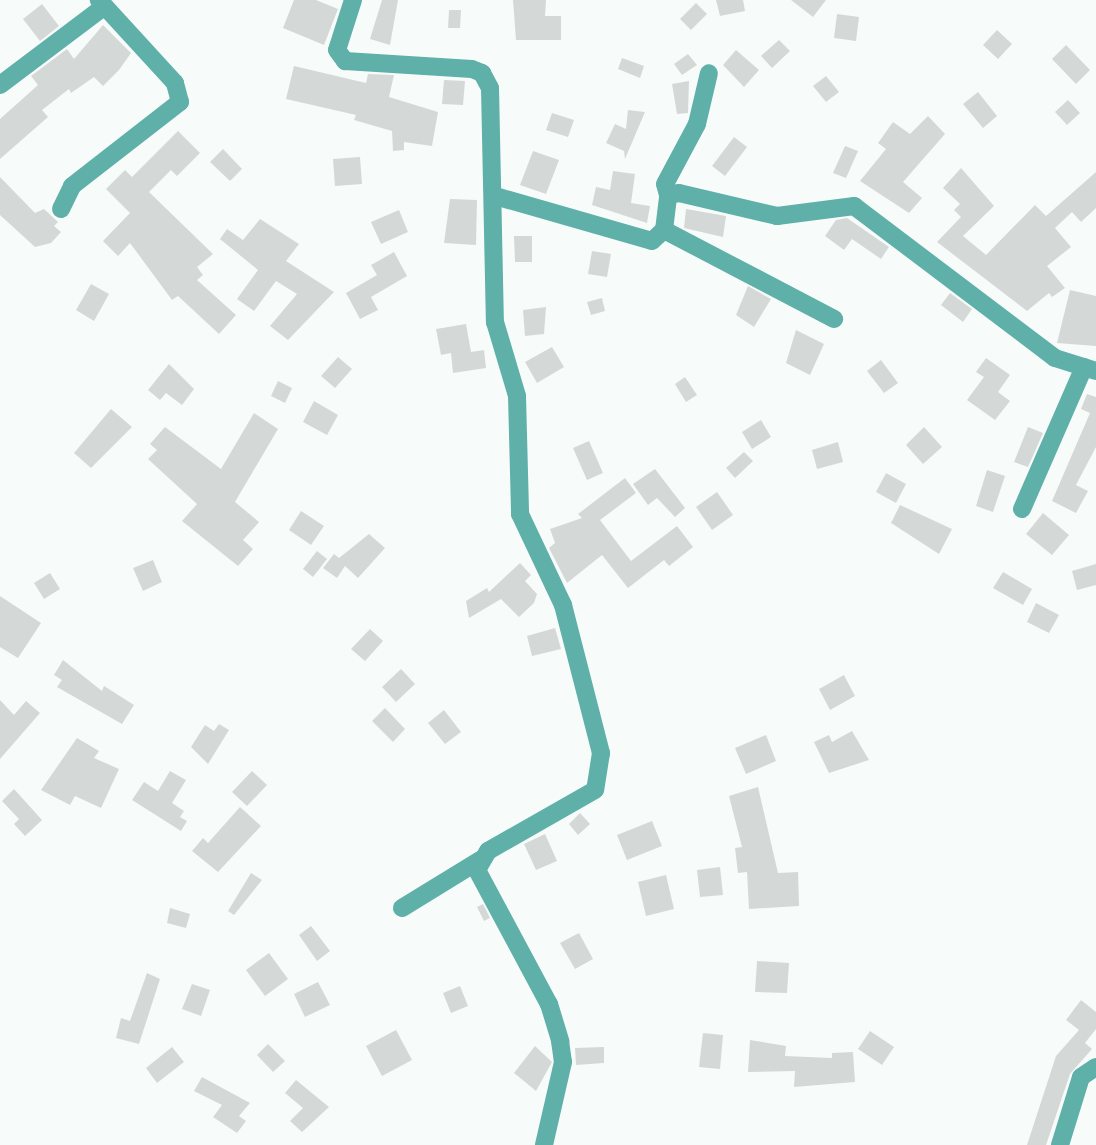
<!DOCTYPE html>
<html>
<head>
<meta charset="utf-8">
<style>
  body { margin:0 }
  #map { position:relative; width:1096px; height:1145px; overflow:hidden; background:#f7fcfb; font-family:"PT Sans",sans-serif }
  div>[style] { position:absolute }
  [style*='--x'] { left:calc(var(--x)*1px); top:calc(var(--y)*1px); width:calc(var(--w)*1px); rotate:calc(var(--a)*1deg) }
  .building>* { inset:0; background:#d4d9d8 }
  .minor>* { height:18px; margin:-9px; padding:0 9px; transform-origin:9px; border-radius:9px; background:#5eb0a9 }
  span { translate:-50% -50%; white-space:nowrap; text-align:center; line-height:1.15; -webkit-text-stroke:5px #fff; paint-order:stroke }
</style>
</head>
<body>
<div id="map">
  <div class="building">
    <i style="clip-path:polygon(294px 0,316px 0,338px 9px,324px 45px,283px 28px)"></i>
    <i style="clip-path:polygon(382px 0,398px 0,390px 45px,370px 39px)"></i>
    <i style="clip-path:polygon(513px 0,546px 0,545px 16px,561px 16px,561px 40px,516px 40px)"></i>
    <i style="clip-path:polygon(716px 0,743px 0,745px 11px,720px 16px)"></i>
    <i style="clip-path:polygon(791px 0,826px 0,813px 17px)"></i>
    <i style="clip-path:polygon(696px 3px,707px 14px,691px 30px,680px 19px)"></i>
    <i style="clip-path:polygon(42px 4px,59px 26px,40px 41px,23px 19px)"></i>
    <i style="clip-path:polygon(449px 10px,461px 10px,460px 28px,448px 28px)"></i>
    <i style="clip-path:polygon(837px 14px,859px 17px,856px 41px,834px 38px)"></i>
    <i style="clip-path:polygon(103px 25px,131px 53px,119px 70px,103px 86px,94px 77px,71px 93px,69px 89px,42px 110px,48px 117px,0 159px,0 119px,38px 85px,31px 76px,67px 49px,74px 59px)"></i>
    <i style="clip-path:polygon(997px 30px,1012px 44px,998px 59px,983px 45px)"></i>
    <i style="clip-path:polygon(779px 40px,790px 51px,772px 68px,761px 56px)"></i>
    <i style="clip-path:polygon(1066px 45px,1090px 70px,1076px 84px,1052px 59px)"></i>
    <i style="clip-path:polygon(736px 50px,759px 70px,744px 87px,723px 65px)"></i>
    <i style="clip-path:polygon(688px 54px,697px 65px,682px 75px,674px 64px)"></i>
    <i style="clip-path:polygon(622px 58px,644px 66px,640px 78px,618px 69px)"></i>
    <i style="clip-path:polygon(294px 66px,366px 83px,368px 74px,394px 75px,389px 97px,438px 112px,432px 146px,404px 142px,404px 150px,393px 151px,392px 131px,354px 120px,356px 115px,286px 99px)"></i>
    <i style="clip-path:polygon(826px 76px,839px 92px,826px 102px,813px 86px)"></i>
    <i style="clip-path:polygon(444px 80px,465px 81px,463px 105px,442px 104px)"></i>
    <i style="clip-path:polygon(689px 81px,688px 113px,677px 114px,672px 84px)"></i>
    <i style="clip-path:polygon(978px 92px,997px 116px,983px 128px,963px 104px)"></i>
    <i style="clip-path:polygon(1068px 100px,1080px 113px,1067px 125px,1055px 112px)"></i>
    <i style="clip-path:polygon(628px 110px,645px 112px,625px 159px,624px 151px,606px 143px,615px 124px,626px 129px)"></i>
    <i style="clip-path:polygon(552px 113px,574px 120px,568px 137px,546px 130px)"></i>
    <i style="clip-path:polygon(928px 116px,945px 134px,903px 182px,922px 198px,909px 213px,860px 181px,886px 149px,878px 143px,893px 122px,910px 134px)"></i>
    <i style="clip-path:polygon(178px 131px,200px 153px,177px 176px,171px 170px,149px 192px,213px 254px,197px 267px,203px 275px,197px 280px,236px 315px,219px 334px,178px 296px,172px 300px,130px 243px,118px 256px,103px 241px,130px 213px,106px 189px,125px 170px,132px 177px)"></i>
    <i style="clip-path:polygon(734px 137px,747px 147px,725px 176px,712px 166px)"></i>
    <i style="clip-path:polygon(845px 146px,858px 151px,846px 178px,833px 173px)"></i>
    <i style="clip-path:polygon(223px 149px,242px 169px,230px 181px,210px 162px)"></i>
    <i style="clip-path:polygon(533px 151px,559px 160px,546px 194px,520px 185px)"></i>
    <i style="clip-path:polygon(360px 157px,362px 184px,335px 186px,333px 159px)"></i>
    <i style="clip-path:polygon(961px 168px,994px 206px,963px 236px,986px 255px,1035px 205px,1046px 216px,1096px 172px,1096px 208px,1081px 222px,1072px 212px,1055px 228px,1071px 247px,1047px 266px,1065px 288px,1052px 297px,1049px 293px,1027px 311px,937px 242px,961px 217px,954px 210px,960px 204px,943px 188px)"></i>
    <i style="clip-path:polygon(613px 171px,635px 174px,631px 203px,650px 206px,647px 223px,592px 205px,596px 187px,610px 190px)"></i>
    <i style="clip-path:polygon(0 177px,35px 213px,44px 209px,58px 222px,54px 226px,61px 232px,51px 243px,35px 247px,0 215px)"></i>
    <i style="clip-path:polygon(450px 199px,477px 200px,476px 245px,444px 243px)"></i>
    <i style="clip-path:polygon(686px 209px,726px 216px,723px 237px,684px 228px)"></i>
    <i style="clip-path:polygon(399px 210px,408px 232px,381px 244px,371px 222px)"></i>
    <i style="clip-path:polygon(847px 218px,889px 247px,881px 259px,852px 239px,844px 250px,825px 236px,836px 220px)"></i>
    <i style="clip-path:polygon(260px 219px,299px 244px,286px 261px,334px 292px,288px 340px,270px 326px,297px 294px,276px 281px,254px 311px,237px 299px,258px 270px,220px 239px,227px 229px,243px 240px)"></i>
    <i style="clip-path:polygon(514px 236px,532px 236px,532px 262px,515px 262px)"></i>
    <i style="clip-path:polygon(592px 251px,611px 254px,607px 277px,588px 274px)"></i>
    <i style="clip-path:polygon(394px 252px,407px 276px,371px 297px,378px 310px,360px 319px,346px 293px,377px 275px,371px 265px)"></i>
    <i style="clip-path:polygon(91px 284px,109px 294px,94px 321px,76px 310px)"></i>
    <i style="clip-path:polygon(748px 286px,771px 299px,754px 327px,736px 315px)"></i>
    <i style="clip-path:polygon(1070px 290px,1096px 296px,1096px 346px,1057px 343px)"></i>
    <i style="clip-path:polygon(950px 293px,972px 309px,963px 322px,941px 305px)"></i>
    <i style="clip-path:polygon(602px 298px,605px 311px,591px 315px,587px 302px)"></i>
    <i style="clip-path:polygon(546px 307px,544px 334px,525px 336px,523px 310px)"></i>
    <i style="clip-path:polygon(466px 324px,471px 352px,484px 350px,486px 368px,453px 373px,451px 353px,441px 355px,436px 329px)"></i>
    <i style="clip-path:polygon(796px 330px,824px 344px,810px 375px,786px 363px)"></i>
    <i style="clip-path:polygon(552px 347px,564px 367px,537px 383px,525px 362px)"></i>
    <i style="clip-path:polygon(338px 357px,352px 369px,335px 388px,321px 376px)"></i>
    <i style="clip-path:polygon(986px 358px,1010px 375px,998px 392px,1010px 401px,995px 420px,967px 400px,984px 377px,976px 372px)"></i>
    <i style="clip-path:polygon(881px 360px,898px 383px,884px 393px,867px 371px)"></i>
    <i style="clip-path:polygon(169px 364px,194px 389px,182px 405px,166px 393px,160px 400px,148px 390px)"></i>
    <i style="clip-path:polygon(685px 377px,697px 395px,686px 402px,675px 384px)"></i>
    <i style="clip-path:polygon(278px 381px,292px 388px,285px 403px,271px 396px)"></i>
    <i style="clip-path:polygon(1087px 394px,1096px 397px,1096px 447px,1076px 485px,1088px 491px,1076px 513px,1052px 501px,1090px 413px,1081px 409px)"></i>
    <i style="clip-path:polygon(314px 401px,338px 415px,327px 435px,303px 422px)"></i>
    <i style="clip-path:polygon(111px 409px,132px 427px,91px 468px,74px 453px)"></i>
    <i style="clip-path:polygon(254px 413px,278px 429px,235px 502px,259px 522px,243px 540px,253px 549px,238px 566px,182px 521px,197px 504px,148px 459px,157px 450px,150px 444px,165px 427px,221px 469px)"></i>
    <i style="clip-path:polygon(761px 420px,771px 437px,752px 449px,742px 432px)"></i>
    <i style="clip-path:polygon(924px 427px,942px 447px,923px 464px,906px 445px)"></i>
    <i style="clip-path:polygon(1028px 427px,1043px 433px,1028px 467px,1014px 462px)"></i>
    <i style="clip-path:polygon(589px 441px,603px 473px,587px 480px,573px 448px)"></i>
    <i style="clip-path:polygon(838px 442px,843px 462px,817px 469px,812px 450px)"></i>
    <i style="clip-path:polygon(744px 452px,753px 461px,735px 478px,726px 468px)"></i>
    <i style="clip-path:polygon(655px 469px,685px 508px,675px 517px,657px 498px,648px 505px,633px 484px)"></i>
    <i style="clip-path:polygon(987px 470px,1005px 476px,993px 512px,976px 506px)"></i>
    <i style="clip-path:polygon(886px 473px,906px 484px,896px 503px,876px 492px)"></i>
    <i style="clip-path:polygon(625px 478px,636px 493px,600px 520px,631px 561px,677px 526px,693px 547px,669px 566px,664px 560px,628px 588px,602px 555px,567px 583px,549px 548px,555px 543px,550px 529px,582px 518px,578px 514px)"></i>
    <i style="clip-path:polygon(717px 492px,733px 515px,712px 530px,696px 507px)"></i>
    <i style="clip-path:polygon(900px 505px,952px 529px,939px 554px,891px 523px)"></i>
    <i style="clip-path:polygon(301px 511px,324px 526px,311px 545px,289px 530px)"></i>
    <i style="clip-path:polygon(1043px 513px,1069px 535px,1052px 555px,1026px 534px)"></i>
    <i style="clip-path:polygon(369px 534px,385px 548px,358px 578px,345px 566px,337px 578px,323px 568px,334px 554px,339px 558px)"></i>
    <i style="clip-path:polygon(317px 551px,327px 559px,313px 577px,303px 569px)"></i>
    <i style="clip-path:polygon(153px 560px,162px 582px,143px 591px,133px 568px)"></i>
    <i style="clip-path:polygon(520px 563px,531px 575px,525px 581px,537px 594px,534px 603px,519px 617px,501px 599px,469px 618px,466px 601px,487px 588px,489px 592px)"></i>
    <i style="clip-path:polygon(1096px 564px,1096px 585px,1077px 590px,1072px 571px)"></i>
    <i style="clip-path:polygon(1003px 572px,1032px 589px,1023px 605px,993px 588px)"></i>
    <i style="clip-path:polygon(50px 573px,60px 589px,44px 599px,34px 583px)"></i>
    <i style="clip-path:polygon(0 596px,41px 623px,18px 658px,0 647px)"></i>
    <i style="clip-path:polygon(1036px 603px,1059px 615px,1049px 633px,1027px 622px)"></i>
    <i style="clip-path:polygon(555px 628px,561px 649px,532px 656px,527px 636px)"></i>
    <i style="clip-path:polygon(370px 629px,383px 641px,365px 661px,351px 649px)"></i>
    <i style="clip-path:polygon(63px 660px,102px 691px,104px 686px,134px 705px,122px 724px,57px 687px,62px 680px,54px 675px)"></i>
    <i style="clip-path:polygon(401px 669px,415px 684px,396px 702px,382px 687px)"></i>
    <i style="clip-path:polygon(844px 675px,855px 696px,830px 710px,819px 689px)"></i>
    <i style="clip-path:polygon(0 700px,14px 715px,26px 701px,40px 713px,0 759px)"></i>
    <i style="clip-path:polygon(385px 708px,405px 729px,393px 742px,372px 721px)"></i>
    <i style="clip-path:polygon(444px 710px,461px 732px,445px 744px,428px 723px)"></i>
    <i style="clip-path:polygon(219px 724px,229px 730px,208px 764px,191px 747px,205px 725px,214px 731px)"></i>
    <i style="clip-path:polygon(852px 731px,869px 760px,829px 773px,814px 742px,829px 735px,832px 742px)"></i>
    <i style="clip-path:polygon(766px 735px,776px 761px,746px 774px,735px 748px)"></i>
    <i style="clip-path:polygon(77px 738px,99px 751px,94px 758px,119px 769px,101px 808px,75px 796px,70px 805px,41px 790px)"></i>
    <i style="clip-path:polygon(170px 771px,186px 780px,172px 803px,184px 811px,180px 817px,187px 821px,181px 831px,132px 800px,144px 782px,158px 791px)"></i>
    <i style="clip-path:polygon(252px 771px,267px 785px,247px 806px,232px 792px)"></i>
    <i style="clip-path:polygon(758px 787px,778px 873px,798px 872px,799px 906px,749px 909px,747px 872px,738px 873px,735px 848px,742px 847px,729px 796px)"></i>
    <i style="clip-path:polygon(14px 789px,42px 820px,25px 836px,14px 824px,19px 819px,2px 801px)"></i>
    <i style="clip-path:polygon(240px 807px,261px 826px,218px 872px,192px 851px,203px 838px,208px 843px)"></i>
    <i style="clip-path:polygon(580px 813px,590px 824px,578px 835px,569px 824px)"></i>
    <i style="clip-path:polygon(652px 821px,662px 846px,627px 860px,617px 835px)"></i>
    <i style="clip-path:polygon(545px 834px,557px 861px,536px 870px,524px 844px)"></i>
    <i style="clip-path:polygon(720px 867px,723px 895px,700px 897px,697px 870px)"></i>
    <i style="clip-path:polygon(251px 873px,262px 880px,234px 915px,228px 911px)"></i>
    <i style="clip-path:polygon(666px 875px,674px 909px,646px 916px,638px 882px)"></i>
    <i style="clip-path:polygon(483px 904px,490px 918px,484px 921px,477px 907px)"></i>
    <i style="clip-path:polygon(170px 908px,190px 914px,186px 928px,167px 923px)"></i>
    <i style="clip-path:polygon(311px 926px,330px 951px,317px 961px,299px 935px)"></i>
    <i style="clip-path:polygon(579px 933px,593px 959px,575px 969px,560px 943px)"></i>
    <i style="clip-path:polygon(269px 953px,288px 979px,265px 996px,246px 970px)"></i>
    <i style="clip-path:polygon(757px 961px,789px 963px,787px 993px,755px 992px)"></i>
    <i style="clip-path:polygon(147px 973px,160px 979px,139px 1044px,116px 1038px,121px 1018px,130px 1021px)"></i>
    <i style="clip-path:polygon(318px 982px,330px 1005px,305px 1017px,294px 994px)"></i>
    <i style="clip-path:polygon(192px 984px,210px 990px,201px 1016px,182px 1009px)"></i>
    <i style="clip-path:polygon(460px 986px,468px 1006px,451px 1013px,443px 993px)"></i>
    <i style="clip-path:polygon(1081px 1000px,1096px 1012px,1096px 1029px,1085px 1043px,1092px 1049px,1070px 1074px,1046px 1145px,1027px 1145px,1056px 1056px,1079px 1030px,1066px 1020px)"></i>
    <i style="clip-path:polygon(396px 1030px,412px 1060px,382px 1076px,366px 1046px)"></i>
    <i style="clip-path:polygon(870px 1031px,894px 1047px,882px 1065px,858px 1049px)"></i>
    <i style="clip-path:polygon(703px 1033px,723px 1035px,720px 1069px,699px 1067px)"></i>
    <i style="clip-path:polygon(750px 1040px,786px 1046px,785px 1056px,832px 1058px,832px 1053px,853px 1052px,855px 1082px,794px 1087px,795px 1071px,748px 1072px)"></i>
    <i style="clip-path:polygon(268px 1044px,285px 1061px,273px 1072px,257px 1055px)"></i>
    <i style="clip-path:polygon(535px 1046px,552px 1062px,536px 1091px,514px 1073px)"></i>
    <i style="clip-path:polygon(172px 1047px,184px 1062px,157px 1083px,146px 1068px)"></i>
    <i style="clip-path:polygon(604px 1047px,604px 1063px,576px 1065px,575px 1048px)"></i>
    <i style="clip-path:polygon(202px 1077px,250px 1103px,239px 1116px,246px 1121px,237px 1133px,213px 1117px,222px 1105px,194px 1091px)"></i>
    <i style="clip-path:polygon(296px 1080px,329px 1107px,302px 1132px,290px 1121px,303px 1108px,285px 1093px)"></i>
  </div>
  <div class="minor">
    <i style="--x:353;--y:0;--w:52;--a:107.7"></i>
    <i style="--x:337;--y:50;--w:14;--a:54"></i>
    <i style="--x:345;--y:61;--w:127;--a:3.6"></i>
    <i style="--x:472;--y:69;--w:11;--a:22"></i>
    <i style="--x:482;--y:73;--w:17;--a:62"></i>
    <i style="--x:490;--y:88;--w:234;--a:88.8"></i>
    <i style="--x:495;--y:322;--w:77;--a:73.4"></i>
    <i style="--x:517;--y:396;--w:118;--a:88.5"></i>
    <i style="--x:520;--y:514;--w:101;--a:64.7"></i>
    <i style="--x:563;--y:605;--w:153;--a:75.6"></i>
    <i style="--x:601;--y:753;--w:37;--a:99"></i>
    <i style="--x:595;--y:790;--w:123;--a:150.3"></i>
    <i style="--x:488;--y:851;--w:22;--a:120"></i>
    <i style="--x:477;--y:870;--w:152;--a:61.8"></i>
    <i style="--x:549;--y:1004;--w:39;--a:73"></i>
    <i style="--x:560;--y:1041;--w:21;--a:82"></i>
    <i style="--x:563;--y:1062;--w:85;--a:102.9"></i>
    <i style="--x:0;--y:85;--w:128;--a:-37"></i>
    <i style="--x:668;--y:195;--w:11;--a:-105"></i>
    <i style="--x:665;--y:184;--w:68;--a:-61.9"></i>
    <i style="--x:697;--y:124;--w:52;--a:-76.8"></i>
    <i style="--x:495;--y:196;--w:163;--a:16"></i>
    <i style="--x:652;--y:241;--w:16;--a:-43"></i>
    <i style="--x:664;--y:230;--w:35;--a:-83"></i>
    <i style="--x:668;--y:195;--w:11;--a:-10"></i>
    <i style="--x:679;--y:193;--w:101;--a:13.2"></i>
    <i style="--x:777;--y:216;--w:78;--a:-7.4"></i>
    <i style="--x:854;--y:206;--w:252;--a:37.1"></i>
    <i style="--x:1055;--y:358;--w:43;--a:17.6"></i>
    <i style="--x:61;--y:209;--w:25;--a:-64"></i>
    <i style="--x:72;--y:186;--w:137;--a:-37.9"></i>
    <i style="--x:180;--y:102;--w:20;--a:-105"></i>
    <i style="--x:175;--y:83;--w:113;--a:-132.5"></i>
    <i style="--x:664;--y:230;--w:192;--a:27.6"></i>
    <i style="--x:1022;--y:509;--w:155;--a:-66.4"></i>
    <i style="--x:402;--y:908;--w:92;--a:-31.6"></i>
    <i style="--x:1060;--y:1145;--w:71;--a:-72.8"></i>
    <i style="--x:1081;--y:1077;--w:18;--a:-34"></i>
  </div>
</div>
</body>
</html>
